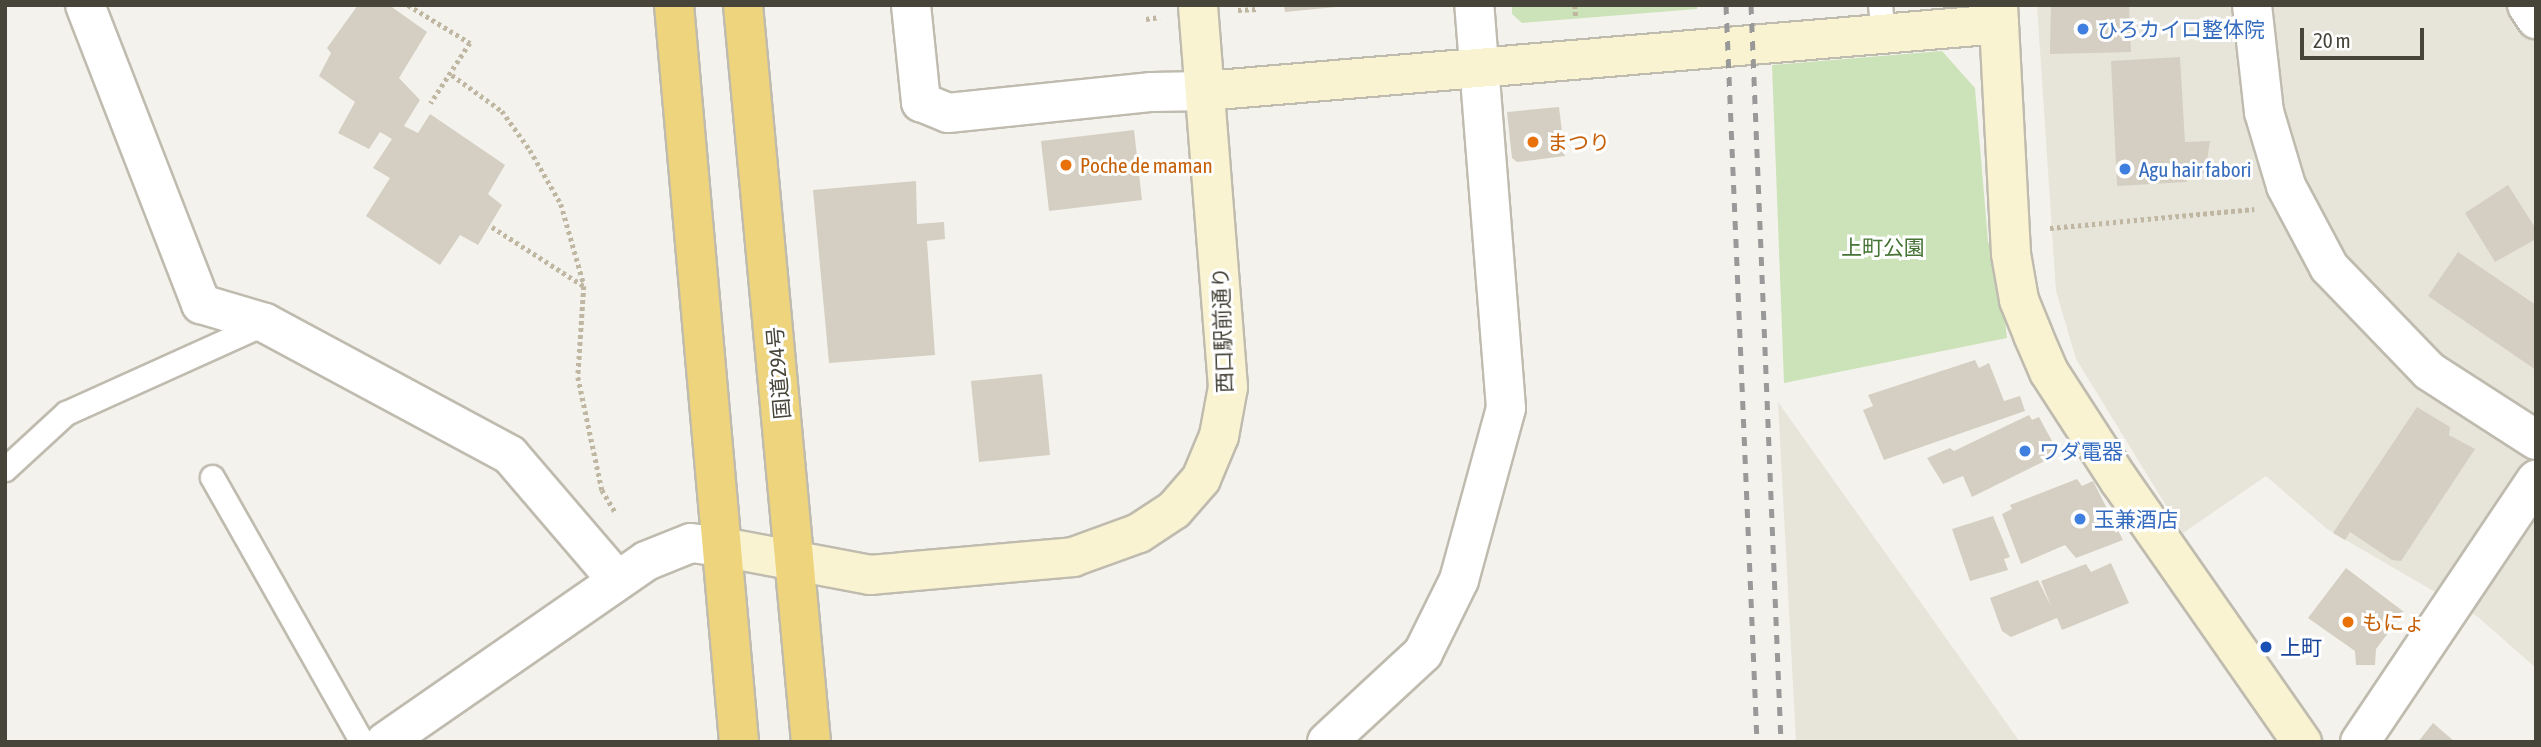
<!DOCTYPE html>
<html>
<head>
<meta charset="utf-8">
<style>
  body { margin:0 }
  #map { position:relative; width:2541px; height:747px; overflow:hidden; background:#f4f2ec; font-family:"Asap Condensed","Noto Sans JP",sans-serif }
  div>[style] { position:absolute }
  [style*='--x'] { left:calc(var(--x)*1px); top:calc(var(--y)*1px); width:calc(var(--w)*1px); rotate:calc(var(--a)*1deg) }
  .residential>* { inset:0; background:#e7e4da }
  .green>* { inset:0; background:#cce3b9 }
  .building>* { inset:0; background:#d4cfc2 }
  .path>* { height:4.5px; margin-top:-2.25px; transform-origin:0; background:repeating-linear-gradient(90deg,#bfb7a2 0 3.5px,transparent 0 7px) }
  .roads { filter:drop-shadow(2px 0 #bfbbaf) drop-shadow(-2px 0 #bfbbaf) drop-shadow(0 2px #bfbbaf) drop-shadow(0 -2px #bfbbaf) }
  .lane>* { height:23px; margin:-11.5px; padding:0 11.5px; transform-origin:11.5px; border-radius:11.5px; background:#fff }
  .street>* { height:38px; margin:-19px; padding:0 19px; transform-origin:19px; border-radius:19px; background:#fff }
  .secondary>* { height:38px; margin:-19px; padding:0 19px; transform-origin:19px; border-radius:19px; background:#f9f3d1 }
  .highway>* { height:38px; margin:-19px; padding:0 19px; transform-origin:19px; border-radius:19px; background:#eed47d }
  .rail>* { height:5px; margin-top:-2.5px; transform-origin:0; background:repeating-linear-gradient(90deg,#999 0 9px,transparent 0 18px) }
  .dots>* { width:19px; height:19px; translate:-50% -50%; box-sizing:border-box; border:4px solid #fff; border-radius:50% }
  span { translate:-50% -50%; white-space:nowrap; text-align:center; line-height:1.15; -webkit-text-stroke:6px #fff; paint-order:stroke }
  .shop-label { font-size:21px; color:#366cbe }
  .left { translate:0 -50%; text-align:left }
  .food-label { font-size:21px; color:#c56008 }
  .park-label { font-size:21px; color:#457333 }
  .street-label { font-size:21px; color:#47443a }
  .transit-label { font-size:21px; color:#164399 }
  .frame { position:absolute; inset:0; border:7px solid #47443a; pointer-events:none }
  .scale { position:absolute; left:2300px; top:28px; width:124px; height:32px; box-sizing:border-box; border:4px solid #47443a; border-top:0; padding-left:9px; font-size:21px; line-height:24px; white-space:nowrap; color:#47443a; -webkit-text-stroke:5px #fff; paint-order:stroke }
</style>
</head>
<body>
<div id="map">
  <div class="residential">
    <i style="clip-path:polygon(2037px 5px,2536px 5px,2536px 668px,2478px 617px,2327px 529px,2266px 476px,2183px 533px,2076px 359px,2056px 291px)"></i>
    <i style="clip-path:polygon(1778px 402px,2020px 742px,1796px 742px)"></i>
  </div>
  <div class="green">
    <i style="clip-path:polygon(1512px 5px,1697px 5px,1697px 9px,1522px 23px,1512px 14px)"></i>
    <i style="clip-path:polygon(1942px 51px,1975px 88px,1988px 241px,2001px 284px,2007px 338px,1784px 383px,1772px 65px)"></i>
  </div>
  <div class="building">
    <i style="clip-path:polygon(358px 5px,389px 5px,427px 32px,399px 78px,420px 100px,404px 126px,418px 133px,430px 114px,505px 165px,488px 194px,502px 205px,478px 245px,460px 235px,440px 265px,366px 216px,390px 178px,373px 168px,392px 139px,380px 132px,369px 149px,338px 133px,355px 102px,319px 76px,331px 53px,327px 48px)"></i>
    <i style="clip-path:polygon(1284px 5px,1336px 5px,1336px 7px,1285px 12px)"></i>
    <i style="clip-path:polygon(2051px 5px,2129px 5px,2131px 52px,2050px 54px)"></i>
    <i style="clip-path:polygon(2180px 57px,2185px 142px,2210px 141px,2205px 173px,2185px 174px,2187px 182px,2117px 186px,2111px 61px)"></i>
    <i style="clip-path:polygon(1559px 107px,1565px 156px,1517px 162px,1512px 158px,1507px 112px)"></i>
    <i style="clip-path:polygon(1134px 130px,1142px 200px,1049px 211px,1041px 141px)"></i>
    <i style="clip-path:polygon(916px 181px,917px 224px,944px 222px,945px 239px,927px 241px,935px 355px,829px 363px,813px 190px)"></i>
    <i style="clip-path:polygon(2508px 185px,2536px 229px,2536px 239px,2495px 262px,2465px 213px)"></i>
    <i style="clip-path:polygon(2458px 252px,2536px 305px,2536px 370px,2428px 296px)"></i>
    <i style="clip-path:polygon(1975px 360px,1979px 368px,1989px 363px,2004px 401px,2020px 396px,2025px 411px,1884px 460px,1863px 410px,1873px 406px,1868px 395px)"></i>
    <i style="clip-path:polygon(1042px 374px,1050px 455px,979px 462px,971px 381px)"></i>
    <i style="clip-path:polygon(2417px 407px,2450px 427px,2449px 435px,2475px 449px,2401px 561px,2392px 560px,2350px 532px,2345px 540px,2333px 533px)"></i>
    <i style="clip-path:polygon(2029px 415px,2032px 420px,2039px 417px,2059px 454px,1972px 497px,1963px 476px,1943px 484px,1927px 458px,1950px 448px,1954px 451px)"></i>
    <i style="clip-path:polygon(2077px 479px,2082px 486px,2093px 481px,2123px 540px,2076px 558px,2065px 545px,2021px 564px,2002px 514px,2012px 509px,2010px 505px)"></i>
    <i style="clip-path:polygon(1993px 516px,2010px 557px,2004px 559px,2008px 570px,1970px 581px,1952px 529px)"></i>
    <i style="clip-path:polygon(2111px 563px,2129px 603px,2062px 630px,2057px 618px,2011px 637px,2002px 631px,1990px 598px,2038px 580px,2051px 606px,2041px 581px,2086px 564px,2091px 572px)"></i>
    <i style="clip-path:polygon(2346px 568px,2404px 612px,2376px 649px,2375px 665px,2356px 665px,2355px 651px,2308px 618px)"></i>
    <i style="clip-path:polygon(2433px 723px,2455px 742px,2418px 742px)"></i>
  </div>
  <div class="path">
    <i style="--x:408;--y:5;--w:73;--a:31.5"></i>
    <i style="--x:470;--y:43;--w:72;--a:123"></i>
    <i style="--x:1575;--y:5;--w:13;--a:86"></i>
    <i style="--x:1238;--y:10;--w:20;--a:-3"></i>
    <i style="--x:1146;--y:19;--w:14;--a:-8"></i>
    <i style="--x:452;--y:75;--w:62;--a:35.8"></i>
    <i style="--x:502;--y:111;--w:48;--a:54.3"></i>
    <i style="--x:530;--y:150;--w:62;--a:60.1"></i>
    <i style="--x:561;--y:204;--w:84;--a:74.1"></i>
    <i style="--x:492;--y:227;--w:109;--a:32.7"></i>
    <i style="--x:584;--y:286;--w:91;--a:93.8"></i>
    <i style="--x:578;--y:377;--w:116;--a:78"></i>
    <i style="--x:602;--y:490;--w:27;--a:59"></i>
    <i style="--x:2050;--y:228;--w:205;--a:-5.3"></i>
  </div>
  <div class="roads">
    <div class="lane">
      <i style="--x:1880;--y:5;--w:29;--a:84"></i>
      <i style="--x:5;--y:469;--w:83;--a:-42.6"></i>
      <i style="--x:66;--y:413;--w:218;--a:-24.3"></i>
      <i style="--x:212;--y:477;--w:305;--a:60.5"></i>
    </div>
    <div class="street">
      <i style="--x:85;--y:5;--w:321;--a:68.8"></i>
      <i style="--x:201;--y:304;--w:67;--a:16.5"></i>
      <i style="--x:265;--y:323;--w:278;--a:28.3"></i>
      <i style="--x:510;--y:455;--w:165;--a:49.4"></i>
      <i style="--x:911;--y:5;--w:98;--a:84.1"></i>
      <i style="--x:921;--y:102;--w:29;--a:22"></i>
      <i style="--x:948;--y:113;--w:205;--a:-5.9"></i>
      <i style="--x:1152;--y:92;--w:53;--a:-1.1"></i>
      <i style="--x:2252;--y:5;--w:108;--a:83.6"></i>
      <i style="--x:2264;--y:112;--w:77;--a:73.4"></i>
      <i style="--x:2286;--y:186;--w:92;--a:62"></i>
      <i style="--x:2329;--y:267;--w:144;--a:46.1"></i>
      <i style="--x:2429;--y:371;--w:127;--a:32.8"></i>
      <i style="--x:2527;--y:5;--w:17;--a:57"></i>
      <i style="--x:385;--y:742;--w:318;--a:-34.7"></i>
      <i style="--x:646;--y:561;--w:48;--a:-21.8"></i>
      <i style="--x:691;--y:543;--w:31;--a:7"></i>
      <i style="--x:1327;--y:742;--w:131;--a:-42.8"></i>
      <i style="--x:1423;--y:653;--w:81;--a:-63.7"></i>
      <i style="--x:1459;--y:580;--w:178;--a:-74.7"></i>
      <i style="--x:1506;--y:408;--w:404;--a:-94.5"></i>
      <i style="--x:2360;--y:742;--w:316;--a:-56.1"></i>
    </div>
    <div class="secondary">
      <i style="--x:1998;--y:5;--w:249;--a:87"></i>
      <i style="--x:2011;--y:254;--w:47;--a:80.1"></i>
      <i style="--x:2019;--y:300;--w:38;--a:68"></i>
      <i style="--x:2033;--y:335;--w:40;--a:66.6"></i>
      <i style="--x:2049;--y:372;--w:129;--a:57.1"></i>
      <i style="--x:2119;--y:480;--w:320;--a:55.1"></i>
      <i style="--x:1205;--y:91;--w:797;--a:-4.82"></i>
      <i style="--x:722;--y:547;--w:151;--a:10.7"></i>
      <i style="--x:870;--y:575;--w:33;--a:-5"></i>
      <i style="--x:903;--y:572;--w:171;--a:-5"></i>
      <i style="--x:1073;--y:557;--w:70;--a:-20"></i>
      <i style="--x:1139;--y:533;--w:42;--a:-33.3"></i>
      <i style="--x:1174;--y:510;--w:41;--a:-48.9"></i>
      <i style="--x:1201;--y:479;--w:47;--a:-67.3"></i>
      <i style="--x:1219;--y:436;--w:50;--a:-79.6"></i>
      <i style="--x:1228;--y:387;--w:383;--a:-94.5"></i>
    </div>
    <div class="highway">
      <i style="--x:674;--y:5;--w:740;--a:84.96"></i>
      <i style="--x:743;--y:5;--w:740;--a:84.73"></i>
    </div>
  </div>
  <div class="rail">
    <i style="--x:1726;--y:5;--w:738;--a:87.59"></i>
    <i style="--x:1751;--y:5;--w:738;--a:87.67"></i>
  </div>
  <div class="dots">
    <i style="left:2083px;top:29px;background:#3f7fe0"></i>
    <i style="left:1533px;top:142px;background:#e8710a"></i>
    <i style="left:1066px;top:165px;background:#e8710a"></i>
    <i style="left:2125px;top:169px;background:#3f7fe0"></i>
    <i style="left:2025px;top:451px;background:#3f7fe0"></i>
    <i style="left:2080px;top:519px;background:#3f7fe0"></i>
    <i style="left:2348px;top:622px;background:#e8710a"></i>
    <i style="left:2266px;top:647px;background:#1a4fb4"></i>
  </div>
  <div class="shop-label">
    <span class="left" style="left:2097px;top:29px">ひろカイロ整体院</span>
    <span class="left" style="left:2139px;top:169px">Agu hair fabori</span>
    <span class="left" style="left:2039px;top:451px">ワダ電器</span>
    <span class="left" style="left:2094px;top:519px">玉兼酒店</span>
  </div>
  <div class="food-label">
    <span class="left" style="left:1547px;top:142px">まつり</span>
    <span class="left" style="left:1080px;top:165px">Poche de maman</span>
    <span class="left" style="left:2362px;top:622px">もにょ</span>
  </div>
  <div class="park-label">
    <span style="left:1883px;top:247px">上町公園</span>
  </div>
  <div class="street-label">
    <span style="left:1222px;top:330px;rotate:-92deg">西口駅前通り</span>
    <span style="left:778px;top:373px;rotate:-95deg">国道294号</span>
  </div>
  <div class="transit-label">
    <span class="left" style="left:2280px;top:647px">上町</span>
  </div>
  <div class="frame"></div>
  <div class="scale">20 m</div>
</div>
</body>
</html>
